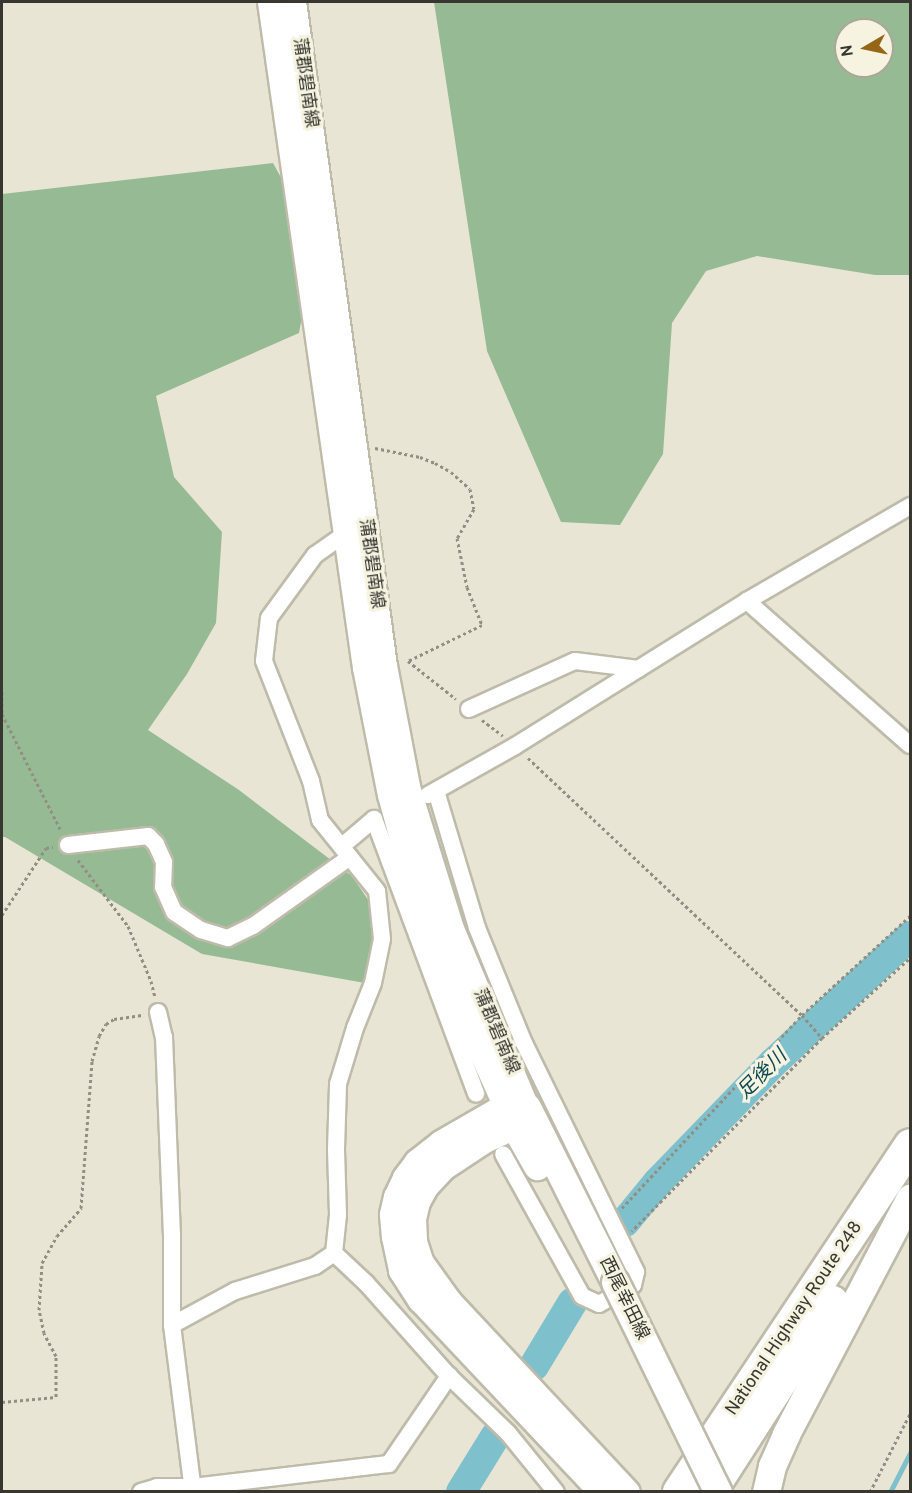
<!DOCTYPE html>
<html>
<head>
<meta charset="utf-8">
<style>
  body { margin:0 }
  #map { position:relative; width:912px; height:1493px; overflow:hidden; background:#e9e5d4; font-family:Overpass,"Noto Sans JP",sans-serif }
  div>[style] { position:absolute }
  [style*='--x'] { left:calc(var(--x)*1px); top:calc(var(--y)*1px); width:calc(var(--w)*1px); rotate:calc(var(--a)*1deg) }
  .forest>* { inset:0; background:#96bb94 }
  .stream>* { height:5px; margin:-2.5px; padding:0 2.5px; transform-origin:2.5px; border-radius:2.5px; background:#7fc0cd }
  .river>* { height:30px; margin:-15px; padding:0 15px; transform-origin:15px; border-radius:15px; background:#7fc0cd }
  .path>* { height:3px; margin-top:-1.5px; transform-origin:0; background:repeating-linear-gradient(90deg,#918e83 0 3px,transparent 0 6px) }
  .roads { filter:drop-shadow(2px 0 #bebbaa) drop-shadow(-2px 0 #bebbaa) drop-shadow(0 2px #bebbaa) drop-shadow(0 -2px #bebbaa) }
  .street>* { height:16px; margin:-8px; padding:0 8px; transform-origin:8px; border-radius:8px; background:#fff }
  .secondary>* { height:24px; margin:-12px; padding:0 12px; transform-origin:12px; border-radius:12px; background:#fff }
  .primary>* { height:27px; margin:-13.5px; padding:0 13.5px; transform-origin:13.5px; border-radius:13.5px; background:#fff }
  .highway>* { height:32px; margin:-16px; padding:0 16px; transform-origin:16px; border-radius:16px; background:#fff }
  .bridges { filter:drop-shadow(2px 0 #bebbaa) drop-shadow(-2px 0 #bebbaa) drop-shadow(0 2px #bebbaa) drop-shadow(0 -2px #bebbaa) }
  .primary-bridge>* { height:27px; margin:-13.5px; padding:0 13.5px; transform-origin:13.5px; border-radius:13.5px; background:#fff }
  span { translate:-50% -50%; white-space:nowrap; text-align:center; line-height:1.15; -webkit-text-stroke:6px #f6f3e1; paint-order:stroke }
  .street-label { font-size:18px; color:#373630 }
  .water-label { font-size:20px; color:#104b54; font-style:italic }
  .frame { position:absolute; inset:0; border:3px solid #373630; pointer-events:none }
  .north { position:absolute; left:834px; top:18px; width:60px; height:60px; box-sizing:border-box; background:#f6f3e1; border:2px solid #aaa79a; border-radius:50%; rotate:261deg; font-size:16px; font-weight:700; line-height:24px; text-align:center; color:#373630 }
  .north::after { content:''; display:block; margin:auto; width:21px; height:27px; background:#966617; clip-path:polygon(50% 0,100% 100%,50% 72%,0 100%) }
</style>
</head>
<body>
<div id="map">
  <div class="forest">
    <i style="clip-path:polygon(evenodd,434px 2px,910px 2px,910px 275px,875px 275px,757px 256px,706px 271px,672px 323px,663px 454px,620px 525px,561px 522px,487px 351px,434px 2px,846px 30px,882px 30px,882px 66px,846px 66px,846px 30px)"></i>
    <i style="clip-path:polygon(273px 163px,316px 241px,299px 333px,156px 396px,174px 477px,222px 532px,216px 623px,187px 674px,148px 730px,239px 790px,352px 876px,383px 922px,365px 983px,202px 954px,5px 837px,2px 837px,2px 194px)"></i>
  </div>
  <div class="stream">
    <i style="--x:890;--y:1492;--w:44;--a:-62.9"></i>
  </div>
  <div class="river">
    <i style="--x:625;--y:1222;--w:52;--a:-50.5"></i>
    <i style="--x:658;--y:1182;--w:165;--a:-46"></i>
    <i style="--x:773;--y:1063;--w:187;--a:-42.8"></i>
    <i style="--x:534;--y:1366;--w:74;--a:-58.9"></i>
    <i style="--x:461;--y:1492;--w:65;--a:-58.3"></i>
  </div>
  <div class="path">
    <i style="--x:375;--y:448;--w:46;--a:11.3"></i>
    <i style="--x:420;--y:457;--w:16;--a:22"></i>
    <i style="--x:435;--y:463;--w:18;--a:29"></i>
    <i style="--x:451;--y:472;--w:25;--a:42"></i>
    <i style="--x:470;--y:489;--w:20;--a:79"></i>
    <i style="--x:474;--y:509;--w:34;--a:120"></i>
    <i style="--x:457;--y:538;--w:50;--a:78.5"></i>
    <i style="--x:467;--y:587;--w:41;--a:68.5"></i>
    <i style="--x:482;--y:625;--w:82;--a:154.1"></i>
    <i style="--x:408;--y:661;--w:61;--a:38.4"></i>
    <i style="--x:2;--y:692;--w:22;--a:90"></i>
    <i style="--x:2;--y:714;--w:131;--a:63.2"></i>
    <i style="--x:482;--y:720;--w:26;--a:37"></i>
    <i style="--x:528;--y:758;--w:376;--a:43.2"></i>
    <i style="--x:802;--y:1015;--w:30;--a:49"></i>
    <i style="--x:822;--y:1038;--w:271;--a:134.6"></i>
    <i style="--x:78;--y:860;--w:83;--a:52.9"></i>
    <i style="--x:128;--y:926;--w:60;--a:67.3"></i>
    <i style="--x:151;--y:981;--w:16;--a:76"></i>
    <i style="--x:2;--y:915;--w:80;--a:-56.7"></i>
    <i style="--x:46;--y:848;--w:7;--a:-8"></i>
    <i style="--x:822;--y:1038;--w:119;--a:-42.3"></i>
    <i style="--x:622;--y:1208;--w:264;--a:-47"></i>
    <i style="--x:802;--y:1015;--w:147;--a:-42.5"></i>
    <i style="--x:2;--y:1402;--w:54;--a:-5.3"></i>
    <i style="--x:56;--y:1397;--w:41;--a:-90"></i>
    <i style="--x:56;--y:1356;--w:26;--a:-118"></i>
    <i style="--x:44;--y:1333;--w:24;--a:-102"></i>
    <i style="--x:39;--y:1310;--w:47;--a:-86.3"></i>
    <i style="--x:42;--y:1263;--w:31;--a:-61"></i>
    <i style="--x:57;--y:1236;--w:37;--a:-49"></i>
    <i style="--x:81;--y:1208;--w:147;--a:-85.7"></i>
    <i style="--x:92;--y:1061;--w:26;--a:-74"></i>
    <i style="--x:99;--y:1036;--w:14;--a:-60"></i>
    <i style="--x:106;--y:1024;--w:9;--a:-32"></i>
    <i style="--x:114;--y:1019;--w:30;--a:-8"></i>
    <i style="--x:870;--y:1492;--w:88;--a:-62.9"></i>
  </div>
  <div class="roads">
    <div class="street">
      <i style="--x:747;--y:601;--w:217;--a:41.5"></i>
      <i style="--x:469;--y:709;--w:116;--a:-24.4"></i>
      <i style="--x:575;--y:661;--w:64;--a:7.1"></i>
      <i style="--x:436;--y:791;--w:143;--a:73.3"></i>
      <i style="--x:477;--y:928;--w:124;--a:67.8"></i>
      <i style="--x:524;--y:1043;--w:255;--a:63.9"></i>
      <i style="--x:636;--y:1272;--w:13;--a:103"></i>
      <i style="--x:633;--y:1285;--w:39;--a:151"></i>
      <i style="--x:599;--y:1304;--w:19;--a:-155"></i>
      <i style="--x:582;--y:1296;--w:162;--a:-119.1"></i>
      <i style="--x:428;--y:795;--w:100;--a:-29.4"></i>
      <i style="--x:515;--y:746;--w:274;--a:-32"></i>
      <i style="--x:747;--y:601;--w:189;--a:-30.2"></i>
      <i style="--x:68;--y:845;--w:81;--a:-6.4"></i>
      <i style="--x:148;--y:836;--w:11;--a:45"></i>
      <i style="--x:156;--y:844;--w:20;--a:66"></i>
      <i style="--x:164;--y:862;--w:25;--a:92"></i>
      <i style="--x:163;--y:887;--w:27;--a:66"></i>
      <i style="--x:174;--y:912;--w:32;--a:34"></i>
      <i style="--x:201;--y:930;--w:28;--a:17"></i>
      <i style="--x:228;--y:938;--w:28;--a:-26"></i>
      <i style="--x:253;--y:926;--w:119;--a:-35.4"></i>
      <i style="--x:342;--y:846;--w:42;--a:-40.2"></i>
      <i style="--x:374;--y:819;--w:293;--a:69.6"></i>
      <i style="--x:158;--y:1012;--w:26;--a:77"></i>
      <i style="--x:164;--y:1037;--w:197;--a:87.7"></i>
      <i style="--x:172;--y:1234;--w:91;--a:90"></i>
      <i style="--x:172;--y:1325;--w:168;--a:82.8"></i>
      <i style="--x:334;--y:1253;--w:44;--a:43.2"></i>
      <i style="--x:366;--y:1283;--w:125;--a:48.3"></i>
      <i style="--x:449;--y:1376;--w:82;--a:44"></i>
      <i style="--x:508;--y:1433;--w:76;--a:50.9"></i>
      <i style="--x:172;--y:1325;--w:72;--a:-28.4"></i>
      <i style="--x:235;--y:1291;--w:84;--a:-17.4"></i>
      <i style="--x:315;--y:1266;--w:23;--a:-34"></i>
      <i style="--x:334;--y:1253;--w:39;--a:-84"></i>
      <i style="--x:338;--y:1214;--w:65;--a:-91.8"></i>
      <i style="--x:336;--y:1149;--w:65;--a:-88.2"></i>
      <i style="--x:338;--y:1084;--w:59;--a:-73.1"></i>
      <i style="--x:355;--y:1028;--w:48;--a:-68.2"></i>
      <i style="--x:373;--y:983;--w:45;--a:-78.4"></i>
      <i style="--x:382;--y:939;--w:48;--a:-95.9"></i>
      <i style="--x:377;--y:891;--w:91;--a:-128.8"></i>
      <i style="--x:320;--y:820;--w:40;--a:-103"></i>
      <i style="--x:311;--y:781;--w:129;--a:-111.4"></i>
      <i style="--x:264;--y:661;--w:43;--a:-83.4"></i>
      <i style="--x:269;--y:618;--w:78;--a:-53.9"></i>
      <i style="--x:315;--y:555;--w:37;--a:-35"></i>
      <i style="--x:141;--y:1492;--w:17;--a:-17"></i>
      <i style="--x:157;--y:1487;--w:35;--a:0"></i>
      <i style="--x:192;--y:1487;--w:198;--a:-6.7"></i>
      <i style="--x:389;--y:1464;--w:107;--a:-55.7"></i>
    </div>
    <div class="secondary">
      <i style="--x:270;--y:2;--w:673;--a:81.88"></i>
      <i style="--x:365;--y:668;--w:129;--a:78.9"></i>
      <i style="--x:390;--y:795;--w:103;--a:74.7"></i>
      <i style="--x:417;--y:894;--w:155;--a:68.1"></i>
      <i style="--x:475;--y:1038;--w:98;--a:65.8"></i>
      <i style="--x:294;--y:2;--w:670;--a:82.2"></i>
      <i style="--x:385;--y:666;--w:123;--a:79.2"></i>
      <i style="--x:408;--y:787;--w:149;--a:72.8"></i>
      <i style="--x:452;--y:929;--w:193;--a:67.2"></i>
      <i style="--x:522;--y:1107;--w:17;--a:-177"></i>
      <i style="--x:505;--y:1106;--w:74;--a:150"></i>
      <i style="--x:441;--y:1143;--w:31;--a:142"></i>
      <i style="--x:417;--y:1162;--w:20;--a:127"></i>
      <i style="--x:405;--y:1178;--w:21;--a:115"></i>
      <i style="--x:396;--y:1197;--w:18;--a:103"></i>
      <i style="--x:392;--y:1215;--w:22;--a:85"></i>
      <i style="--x:394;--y:1237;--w:35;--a:78"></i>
      <i style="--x:401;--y:1271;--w:35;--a:57"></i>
      <i style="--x:420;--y:1300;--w:264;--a:46.7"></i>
      <i style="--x:523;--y:1114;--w:15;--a:122"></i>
      <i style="--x:515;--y:1127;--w:33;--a:155"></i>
      <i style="--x:485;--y:1141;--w:49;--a:146.6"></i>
      <i style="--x:444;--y:1168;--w:25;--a:133"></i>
      <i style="--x:427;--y:1186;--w:18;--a:119"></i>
      <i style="--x:418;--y:1202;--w:18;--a:103"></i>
      <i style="--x:414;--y:1220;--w:22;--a:87"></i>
      <i style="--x:415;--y:1242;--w:22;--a:72"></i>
      <i style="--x:422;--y:1263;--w:48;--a:54.3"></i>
      <i style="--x:450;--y:1302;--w:260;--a:46.9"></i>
    </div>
    <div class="primary">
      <i style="--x:527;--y:1107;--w:196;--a:63.3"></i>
      <i style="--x:515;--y:1127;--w:45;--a:60.6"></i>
      <i style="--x:766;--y:1492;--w:27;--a:-77"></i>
      <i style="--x:772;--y:1466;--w:35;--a:-66"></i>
      <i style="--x:786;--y:1434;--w:267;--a:-62.3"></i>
    </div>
    <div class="highway">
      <i style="--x:679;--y:1492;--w:417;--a:-56.3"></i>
      <i style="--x:710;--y:1492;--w:226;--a:-57.3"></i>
    </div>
  </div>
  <div class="bridges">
    <div class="primary-bridge">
      <i style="--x:615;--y:1282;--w:234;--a:63.9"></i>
    </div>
  </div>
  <div class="street-label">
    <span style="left:304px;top:83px;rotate:82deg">蒲郡碧南線</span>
    <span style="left:370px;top:564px;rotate:82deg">蒲郡碧南線</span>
    <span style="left:495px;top:1032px;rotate:67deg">蒲郡碧南線</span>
    <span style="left:623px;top:1299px;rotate:64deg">西尾幸田線</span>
    <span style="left:795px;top:1319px;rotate:-56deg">National Highway Route 248</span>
  </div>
  <div class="water-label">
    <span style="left:763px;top:1075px;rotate:-45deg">足後川</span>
  </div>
  <div class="frame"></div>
  <div class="north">N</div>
</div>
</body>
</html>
